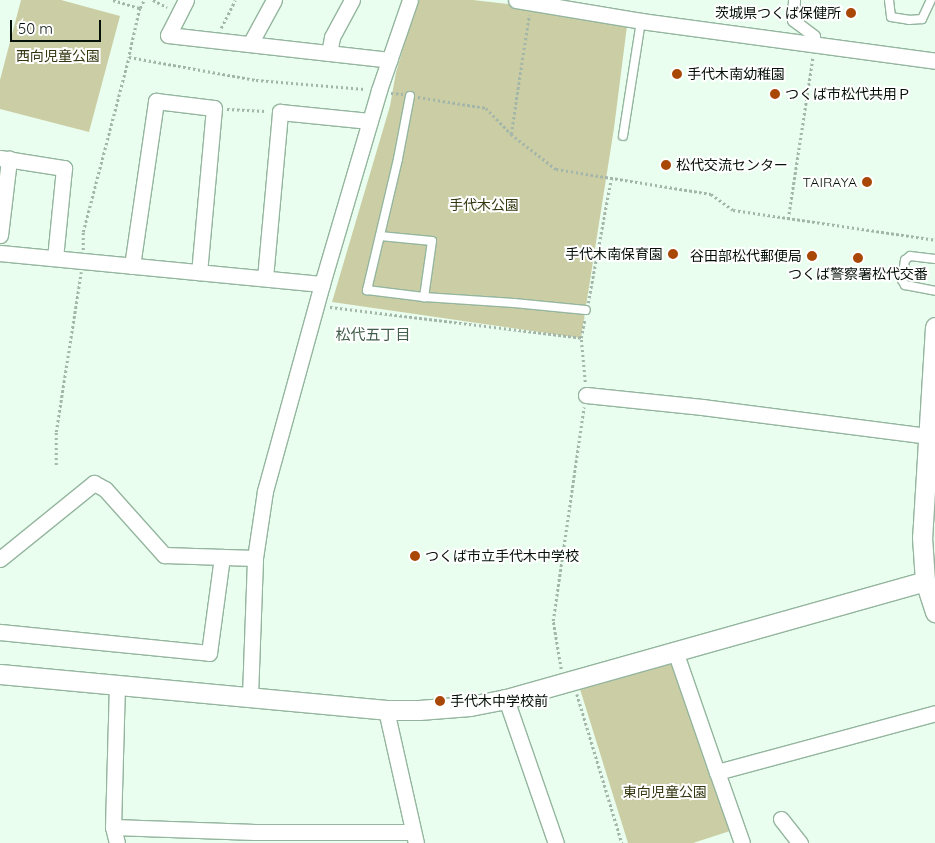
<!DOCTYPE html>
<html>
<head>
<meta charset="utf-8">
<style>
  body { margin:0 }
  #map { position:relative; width:935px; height:843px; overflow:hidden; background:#e9feef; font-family:Quicksand,"Noto Sans JP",sans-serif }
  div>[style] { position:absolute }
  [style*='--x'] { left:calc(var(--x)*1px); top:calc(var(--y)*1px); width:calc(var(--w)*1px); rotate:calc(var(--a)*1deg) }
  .green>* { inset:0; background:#cbcea4 }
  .path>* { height:2.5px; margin-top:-1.25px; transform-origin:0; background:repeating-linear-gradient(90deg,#a4b6a9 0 2.5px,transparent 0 5px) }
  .roads { filter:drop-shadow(1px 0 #94b59e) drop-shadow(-1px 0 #94b59e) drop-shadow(0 1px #94b59e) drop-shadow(0 -1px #94b59e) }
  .service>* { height:8px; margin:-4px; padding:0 4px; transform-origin:4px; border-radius:4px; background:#fff }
  .pedestrian>* { height:11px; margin:-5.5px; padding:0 5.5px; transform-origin:5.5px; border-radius:5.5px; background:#fff }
  .minor>* { height:15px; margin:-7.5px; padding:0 7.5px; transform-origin:7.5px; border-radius:7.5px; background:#fff }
  .tertiary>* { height:19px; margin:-9.5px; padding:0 9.5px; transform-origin:9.5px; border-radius:9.5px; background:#fff }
  .dots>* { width:14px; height:14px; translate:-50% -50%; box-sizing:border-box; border:2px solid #fff; border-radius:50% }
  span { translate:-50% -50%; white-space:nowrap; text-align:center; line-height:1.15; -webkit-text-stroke:4px #fff; paint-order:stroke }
  .poi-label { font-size:14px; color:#051008 }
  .right { translate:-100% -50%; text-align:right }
  .left { translate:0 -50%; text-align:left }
  .park-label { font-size:14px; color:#343610 }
  .neighbourhood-label { font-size:15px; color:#405e49 }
  .scale { position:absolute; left:10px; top:20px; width:91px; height:22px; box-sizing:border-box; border:2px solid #051008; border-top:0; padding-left:6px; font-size:15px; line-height:18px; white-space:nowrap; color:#051008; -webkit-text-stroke:4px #fff; paint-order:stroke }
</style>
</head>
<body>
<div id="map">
  <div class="green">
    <i style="clip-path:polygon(21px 0,61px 0,120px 16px,89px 132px,0 109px,0 80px)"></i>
    <i style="clip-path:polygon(418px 0,473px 0,628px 18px,614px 128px,581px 338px,332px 302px,390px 106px,396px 72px)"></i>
    <i style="clip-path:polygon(675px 655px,730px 831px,693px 843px,628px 843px,579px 686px)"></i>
  </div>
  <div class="path">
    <i style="--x:113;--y:0;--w:28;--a:17"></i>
    <i style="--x:140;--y:8;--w:50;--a:102.7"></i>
    <i style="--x:129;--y:57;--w:129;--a:10.3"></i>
    <i style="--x:256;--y:80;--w:109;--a:4.7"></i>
    <i style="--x:153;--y:0;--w:16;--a:27"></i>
    <i style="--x:140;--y:8;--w:9;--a:-63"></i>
    <i style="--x:221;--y:28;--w:31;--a:-63"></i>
    <i style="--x:391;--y:93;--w:12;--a:5"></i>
    <i style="--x:418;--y:97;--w:69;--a:9.2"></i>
    <i style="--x:486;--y:108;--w:36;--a:46"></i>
    <i style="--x:511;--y:134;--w:57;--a:37.9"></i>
    <i style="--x:556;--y:169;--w:157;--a:9.2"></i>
    <i style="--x:711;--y:194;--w:27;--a:36"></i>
    <i style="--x:733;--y:210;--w:204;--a:8.4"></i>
    <i style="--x:227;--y:109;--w:39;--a:3"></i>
    <i style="--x:511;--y:134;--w:120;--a:-81.4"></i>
    <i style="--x:788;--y:219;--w:165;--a:-81.3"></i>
    <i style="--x:83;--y:250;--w:18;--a:-90"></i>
    <i style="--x:83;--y:232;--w:181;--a:-75.3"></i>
    <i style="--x:588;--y:303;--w:126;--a:-79.5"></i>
    <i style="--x:330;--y:307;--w:253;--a:7"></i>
    <i style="--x:585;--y:382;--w:44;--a:-95.2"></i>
    <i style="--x:581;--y:338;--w:20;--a:-79"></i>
    <i style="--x:56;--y:465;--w:33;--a:-90"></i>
    <i style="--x:56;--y:432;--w:162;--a:-81.1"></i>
    <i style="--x:561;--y:669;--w:49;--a:-99.5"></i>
    <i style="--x:553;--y:621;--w:216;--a:-81.8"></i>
    <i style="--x:577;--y:694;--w:156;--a:73.2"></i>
  </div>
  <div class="roads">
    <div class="service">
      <i style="--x:889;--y:0;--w:17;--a:83"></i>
      <i style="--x:891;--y:17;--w:18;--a:9"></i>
      <i style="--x:909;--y:20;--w:13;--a:-4"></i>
      <i style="--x:922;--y:19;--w:21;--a:-65"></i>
      <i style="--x:410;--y:96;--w:64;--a:100.8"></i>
      <i style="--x:398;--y:159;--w:135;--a:103.3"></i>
      <i style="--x:367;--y:290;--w:57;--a:7"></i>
      <i style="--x:424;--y:297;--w:90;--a:3.8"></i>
      <i style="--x:514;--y:303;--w:72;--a:5.6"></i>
      <i style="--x:623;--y:136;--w:116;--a:-81.1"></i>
      <i style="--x:380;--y:236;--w:52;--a:5.5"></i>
      <i style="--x:432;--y:241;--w:57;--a:98.1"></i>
      <i style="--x:935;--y:259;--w:25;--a:-173"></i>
      <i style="--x:910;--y:256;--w:6;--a:141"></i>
      <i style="--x:905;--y:260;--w:20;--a:99"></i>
      <i style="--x:902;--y:280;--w:6;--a:59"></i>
      <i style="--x:905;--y:285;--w:31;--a:11"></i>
    </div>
    <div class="pedestrian">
      <i style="--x:794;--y:0;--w:20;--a:93"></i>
      <i style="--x:793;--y:20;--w:26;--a:37"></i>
      <i style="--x:814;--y:36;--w:9;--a:84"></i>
    </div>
    <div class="minor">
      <i style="--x:186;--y:0;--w:39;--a:117"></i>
      <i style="--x:168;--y:35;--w:223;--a:6.4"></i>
      <i style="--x:516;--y:0;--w:127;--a:9.5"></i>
      <i style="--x:641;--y:21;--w:297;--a:7.7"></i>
      <i style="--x:250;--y:44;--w:50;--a:-61.4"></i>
      <i style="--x:329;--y:53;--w:16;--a:-79"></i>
      <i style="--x:332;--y:37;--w:42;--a:-61.6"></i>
      <i style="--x:0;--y:158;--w:65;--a:8.9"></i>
      <i style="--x:64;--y:168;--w:90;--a:95.7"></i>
      <i style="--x:0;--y:235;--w:77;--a:-83.2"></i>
      <i style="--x:0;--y:253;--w:323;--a:5.5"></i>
      <i style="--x:132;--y:266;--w:167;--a:-81.7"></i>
      <i style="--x:156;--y:101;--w:58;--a:6.9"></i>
      <i style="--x:214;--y:108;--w:165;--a:95.2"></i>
      <i style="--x:265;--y:278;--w:167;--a:-84.8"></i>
      <i style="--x:280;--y:112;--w:90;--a:5.7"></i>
      <i style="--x:586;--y:395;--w:117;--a:5.9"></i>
      <i style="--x:702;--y:407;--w:235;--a:7.3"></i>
      <i style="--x:0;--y:559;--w:121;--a:-39"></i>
      <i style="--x:94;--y:483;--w:13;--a:29"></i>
      <i style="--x:105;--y:489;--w:89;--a:48.2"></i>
      <i style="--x:164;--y:555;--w:91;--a:1.9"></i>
      <i style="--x:0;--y:632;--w:210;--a:5.7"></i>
      <i style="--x:209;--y:653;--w:97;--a:-82.3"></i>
      <i style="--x:675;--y:651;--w:128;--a:70.9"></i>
      <i style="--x:717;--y:772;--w:226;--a:-15.1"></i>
      <i style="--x:117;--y:684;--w:143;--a:91.6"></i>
      <i style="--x:113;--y:827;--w:16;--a:76"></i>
      <i style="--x:250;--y:696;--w:138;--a:-87.9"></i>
      <i style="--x:255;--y:558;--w:68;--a:-81.5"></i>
      <i style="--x:265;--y:491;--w:215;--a:-74.6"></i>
      <i style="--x:322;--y:284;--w:202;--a:-73.6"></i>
      <i style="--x:379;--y:90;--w:95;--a:-71"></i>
      <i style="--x:506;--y:699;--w:152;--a:70.9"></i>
      <i style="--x:386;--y:710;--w:136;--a:77.3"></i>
      <i style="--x:717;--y:772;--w:75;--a:70.6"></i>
      <i style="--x:781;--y:819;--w:31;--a:52"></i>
      <i style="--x:113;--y:827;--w:142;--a:2"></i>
      <i style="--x:255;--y:832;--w:158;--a:0"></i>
    </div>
    <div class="tertiary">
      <i style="--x:935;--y:327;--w:210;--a:93.5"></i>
      <i style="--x:922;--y:537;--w:44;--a:86.1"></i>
      <i style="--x:925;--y:581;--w:33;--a:72"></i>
      <i style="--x:0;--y:674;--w:388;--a:5.3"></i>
      <i style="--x:386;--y:710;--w:33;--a:0"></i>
      <i style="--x:419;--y:710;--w:51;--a:-4.5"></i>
      <i style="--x:470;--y:706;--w:37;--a:-11"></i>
      <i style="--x:506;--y:699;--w:435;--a:-15.7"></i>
    </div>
  </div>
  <div class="dots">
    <i style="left:851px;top:13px;background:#a94707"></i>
    <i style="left:677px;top:74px;background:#a94707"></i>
    <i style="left:775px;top:94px;background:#a94707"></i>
    <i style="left:666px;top:165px;background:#a94707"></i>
    <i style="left:867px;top:182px;background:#a94707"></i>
    <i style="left:673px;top:254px;background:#a94707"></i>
    <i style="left:812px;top:256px;background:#a94707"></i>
    <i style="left:858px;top:258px;background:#a94707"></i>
    <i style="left:415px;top:556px;background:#a94707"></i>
    <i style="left:440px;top:701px;background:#a94707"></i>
  </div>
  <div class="poi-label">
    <span class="right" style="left:841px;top:13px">茨城県つくば保健所</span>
    <span class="left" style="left:687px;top:74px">手代木南幼稚園</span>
    <span class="left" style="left:785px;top:94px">つくば市松代共用Ｐ</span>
    <span class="left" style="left:676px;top:165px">松代交流センター</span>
    <span class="right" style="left:857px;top:182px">TAIRAYA</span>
    <span class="right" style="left:663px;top:254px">手代木南保育園</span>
    <span class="right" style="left:802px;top:256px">谷田部松代郵便局</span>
    <span style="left:858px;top:274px">つくば警察署松代交番</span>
    <span class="left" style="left:425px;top:556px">つくば市立手代木中学校</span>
    <span class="left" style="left:450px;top:701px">手代木中学校前</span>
  </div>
  <div class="park-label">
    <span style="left:58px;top:56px">西向児童公園</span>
    <span style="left:484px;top:205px">手代木公園</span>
    <span style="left:665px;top:792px">東向児童公園</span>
  </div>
  <div class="neighbourhood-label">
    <span style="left:373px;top:335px">松代五丁目</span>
  </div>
  <div class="scale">50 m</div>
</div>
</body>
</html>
